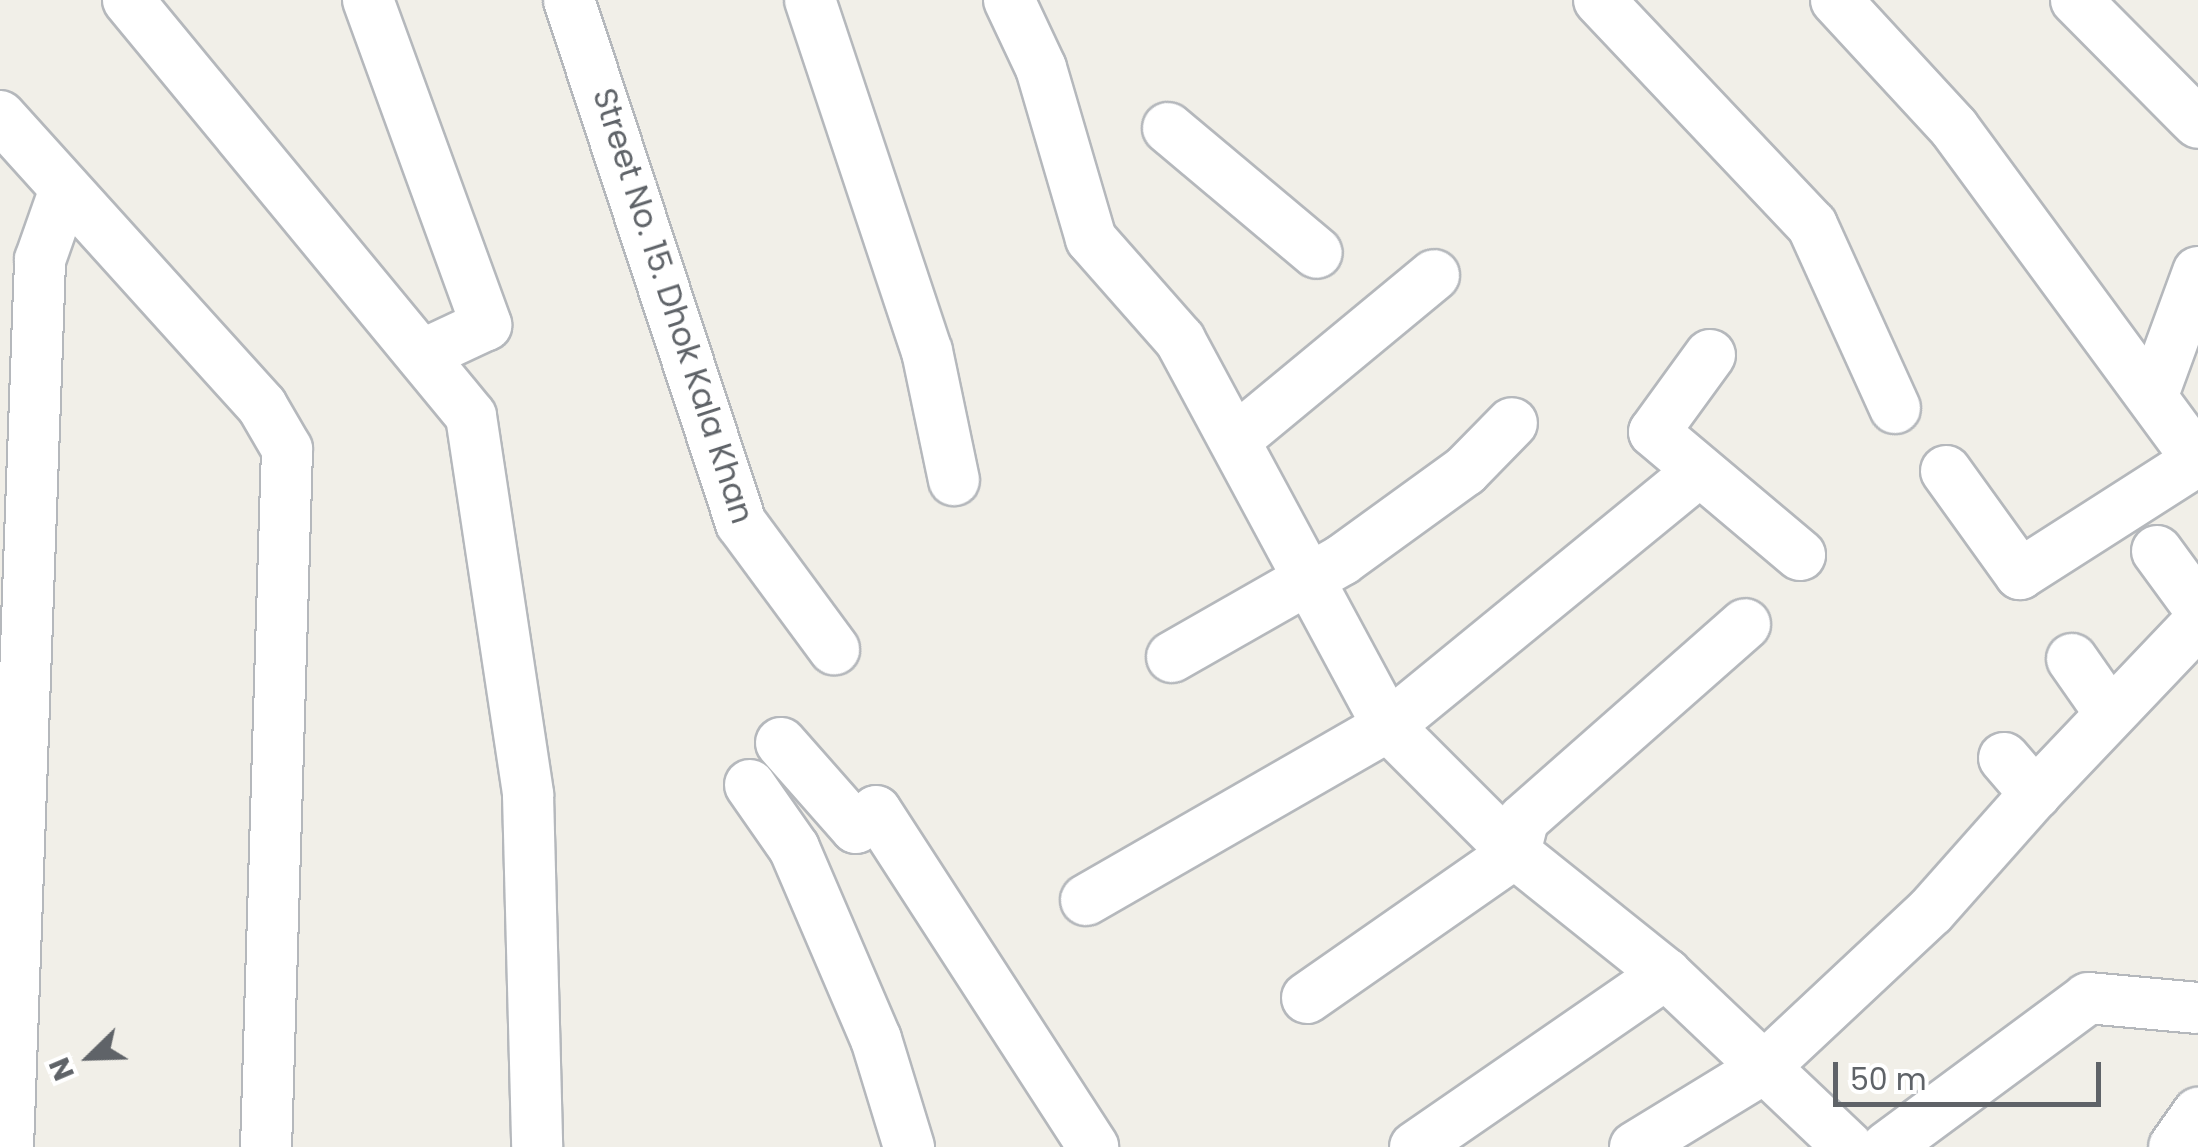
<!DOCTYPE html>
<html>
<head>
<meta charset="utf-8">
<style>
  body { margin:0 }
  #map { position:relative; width:2198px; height:1147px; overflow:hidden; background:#f1efe8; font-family:Poppins,sans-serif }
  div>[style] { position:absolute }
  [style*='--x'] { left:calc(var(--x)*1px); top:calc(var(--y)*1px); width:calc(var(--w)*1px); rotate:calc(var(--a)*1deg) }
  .roads { filter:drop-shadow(2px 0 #b5b8bc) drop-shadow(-2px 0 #b5b8bc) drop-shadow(0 2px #b5b8bc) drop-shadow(0 -2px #b5b8bc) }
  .minor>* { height:50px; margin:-25px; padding:0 25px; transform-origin:25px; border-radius:25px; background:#fff }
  span { translate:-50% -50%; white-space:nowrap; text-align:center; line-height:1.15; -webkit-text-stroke:9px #fff; paint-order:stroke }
  .street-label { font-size:32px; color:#5f6368 }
  .north { position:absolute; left:40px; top:1007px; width:100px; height:100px; -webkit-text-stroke:8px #fff; paint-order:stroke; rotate:247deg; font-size:28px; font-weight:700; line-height:40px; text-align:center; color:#5f6368 }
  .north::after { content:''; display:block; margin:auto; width:35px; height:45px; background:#5f6368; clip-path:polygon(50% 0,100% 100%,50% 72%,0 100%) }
  .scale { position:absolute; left:1833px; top:1062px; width:268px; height:45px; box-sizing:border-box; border:5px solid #5f6368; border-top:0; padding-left:12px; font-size:30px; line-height:35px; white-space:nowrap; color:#5f6368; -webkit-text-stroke:8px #fff; paint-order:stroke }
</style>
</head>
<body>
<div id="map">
  <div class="roads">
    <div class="minor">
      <i style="--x:128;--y:0;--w:539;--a:50.49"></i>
      <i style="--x:471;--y:416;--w:383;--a:81.4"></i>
      <i style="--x:528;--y:795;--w:352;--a:88.5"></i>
      <i style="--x:368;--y:0;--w:346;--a:70"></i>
      <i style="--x:486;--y:325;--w:71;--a:154.9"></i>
      <i style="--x:569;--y:0;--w:551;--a:71.8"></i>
      <i style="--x:741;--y:523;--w:157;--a:53.6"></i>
      <i style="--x:810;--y:0;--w:370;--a:71.6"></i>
      <i style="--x:927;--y:351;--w:132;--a:78.2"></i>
      <i style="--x:1009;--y:0;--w:75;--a:64.8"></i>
      <i style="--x:1041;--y:68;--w:178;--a:73.7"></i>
      <i style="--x:1091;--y:239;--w:135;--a:48.6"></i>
      <i style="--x:1180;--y:340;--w:438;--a:61.7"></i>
      <i style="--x:1388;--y:726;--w:180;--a:45"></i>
      <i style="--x:1515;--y:853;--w:193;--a:38.7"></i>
      <i style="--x:1666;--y:974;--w:251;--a:43.5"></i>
      <i style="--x:1599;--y:0;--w:310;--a:46.6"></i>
      <i style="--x:1812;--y:225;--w:201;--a:65.6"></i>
      <i style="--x:1836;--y:0;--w:174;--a:47.3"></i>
      <i style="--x:1954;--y:128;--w:412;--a:53.7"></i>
      <i style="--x:2076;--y:0;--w:173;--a:45.2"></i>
      <i style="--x:0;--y:116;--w:391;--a:47.9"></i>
      <i style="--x:262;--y:406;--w:50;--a:59.8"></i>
      <i style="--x:287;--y:449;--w:698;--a:91.72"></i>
      <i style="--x:1168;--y:128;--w:194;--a:40"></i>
      <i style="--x:1710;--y:355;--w:95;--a:126"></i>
      <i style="--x:1654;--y:432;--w:191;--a:40.1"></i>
      <i style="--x:2153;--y:395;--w:131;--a:-69.9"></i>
      <i style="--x:1236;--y:439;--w:257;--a:-39.6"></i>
      <i style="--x:1946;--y:471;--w:127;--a:54.3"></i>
      <i style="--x:2020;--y:574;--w:211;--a:-32.6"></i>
      <i style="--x:2157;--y:551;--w:69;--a:53.8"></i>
      <i style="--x:1172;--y:657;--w:196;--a:-29.7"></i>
      <i style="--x:1342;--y:560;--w:152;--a:-35.9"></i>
      <i style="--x:1465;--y:471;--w:67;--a:-45.6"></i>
      <i style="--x:2072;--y:659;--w:65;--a:55.1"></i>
      <i style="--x:781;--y:743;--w:113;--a:48.6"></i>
      <i style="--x:856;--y:828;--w:26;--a:-40"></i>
      <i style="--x:876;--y:811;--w:400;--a:57.1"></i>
      <i style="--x:2004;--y:758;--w:48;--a:49.3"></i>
      <i style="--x:2035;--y:794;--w:236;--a:-46.4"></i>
      <i style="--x:750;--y:785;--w:77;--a:55.1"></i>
      <i style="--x:794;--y:848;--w:208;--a:66.8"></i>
      <i style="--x:876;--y:1039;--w:113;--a:73"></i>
      <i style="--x:1086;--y:900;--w:349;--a:-29.9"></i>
      <i style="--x:1388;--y:726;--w:398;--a:-39.3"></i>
      <i style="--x:1307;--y:998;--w:254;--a:-34.9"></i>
      <i style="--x:1515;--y:853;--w:34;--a:-76"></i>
      <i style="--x:1523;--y:820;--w:296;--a:-41.4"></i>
      <i style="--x:8;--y:1147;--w:888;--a:-87.93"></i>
      <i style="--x:40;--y:260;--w:75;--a:-70.6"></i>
      <i style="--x:1415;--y:1147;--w:305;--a:-34.6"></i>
      <i style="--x:1635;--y:1147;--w:148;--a:-31.4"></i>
      <i style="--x:1761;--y:1070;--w:233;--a:-43.1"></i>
      <i style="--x:1931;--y:911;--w:157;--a:-48.4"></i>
      <i style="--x:1887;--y:1147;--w:250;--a:-36.5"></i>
      <i style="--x:2088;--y:998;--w:110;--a:5.2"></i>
      <i style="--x:2174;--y:1147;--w:42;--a:-54.8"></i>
    </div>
  </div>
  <div class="street-label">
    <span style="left:673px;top:306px;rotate:72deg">Street No. 15. Dhok Kala Khan</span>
  </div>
  <div class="north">N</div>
  <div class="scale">50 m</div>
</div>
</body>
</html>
